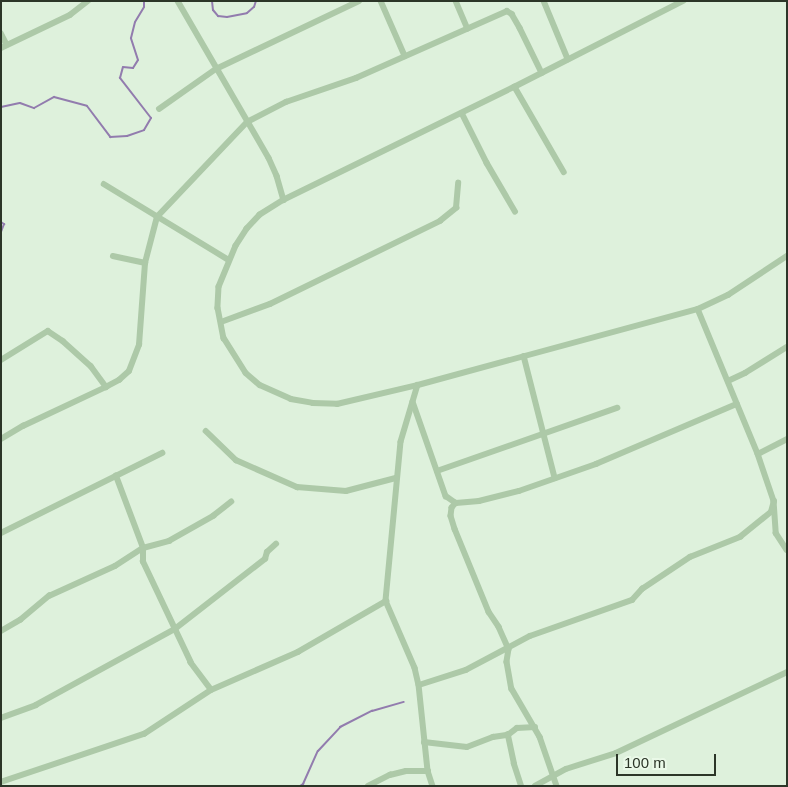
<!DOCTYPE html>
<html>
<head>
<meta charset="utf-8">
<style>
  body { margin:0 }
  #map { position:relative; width:788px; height:787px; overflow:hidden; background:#def1dc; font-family:Helvetica,sans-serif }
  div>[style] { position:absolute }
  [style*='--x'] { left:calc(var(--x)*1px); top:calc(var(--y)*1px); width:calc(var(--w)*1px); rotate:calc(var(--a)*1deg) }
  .stream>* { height:2px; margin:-1px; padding:0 1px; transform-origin:1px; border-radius:1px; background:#927cae }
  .minor>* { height:5.5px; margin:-2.75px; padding:0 2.75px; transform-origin:2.75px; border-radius:2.75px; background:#adc9a8 }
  span { translate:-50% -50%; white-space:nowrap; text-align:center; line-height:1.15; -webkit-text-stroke:4px #eaf9e8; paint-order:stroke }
  .frame { position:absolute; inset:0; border:2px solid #2c3628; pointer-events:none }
  .scale { position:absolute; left:616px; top:754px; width:100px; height:22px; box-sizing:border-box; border:2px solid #2c3628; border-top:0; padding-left:6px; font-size:15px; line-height:18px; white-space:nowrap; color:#2c3628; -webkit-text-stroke:4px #eaf9e8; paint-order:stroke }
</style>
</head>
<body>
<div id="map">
  <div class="stream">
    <i style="--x:212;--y:1;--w:9;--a:84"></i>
    <i style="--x:213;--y:10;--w:8;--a:50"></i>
    <i style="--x:218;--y:16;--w:9;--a:6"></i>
    <i style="--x:227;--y:17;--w:20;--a:-11"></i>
    <i style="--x:247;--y:13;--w:9;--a:-41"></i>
    <i style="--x:254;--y:7;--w:6;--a:-72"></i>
    <i style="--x:1;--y:107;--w:19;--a:-12"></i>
    <i style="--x:20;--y:103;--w:15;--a:20"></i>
    <i style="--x:34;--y:108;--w:23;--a:-29"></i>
    <i style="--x:54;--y:97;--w:34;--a:15"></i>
    <i style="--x:87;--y:106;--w:39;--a:53"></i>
    <i style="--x:110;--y:137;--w:17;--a:-3"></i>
    <i style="--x:127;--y:136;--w:18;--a:-19"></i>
    <i style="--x:144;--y:130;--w:14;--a:-60"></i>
    <i style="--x:151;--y:118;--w:51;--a:-127.8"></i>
    <i style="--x:120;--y:78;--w:11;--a:-75"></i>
    <i style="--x:123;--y:67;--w:10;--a:6"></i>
    <i style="--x:133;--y:68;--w:9;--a:-58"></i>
    <i style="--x:138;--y:60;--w:23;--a:-108"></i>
    <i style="--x:131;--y:38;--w:16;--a:-76"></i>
    <i style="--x:135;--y:22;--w:17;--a:-59"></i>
    <i style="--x:144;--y:7;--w:6;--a:-90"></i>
    <i style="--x:1;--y:222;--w:4;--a:34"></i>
    <i style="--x:4;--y:224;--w:9;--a:111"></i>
    <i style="--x:300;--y:786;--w:4;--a:-34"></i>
    <i style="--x:303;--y:784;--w:36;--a:-66"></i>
    <i style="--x:318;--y:751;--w:33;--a:-47"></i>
    <i style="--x:340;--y:727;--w:36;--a:-27"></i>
    <i style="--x:372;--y:711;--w:33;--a:-16"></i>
  </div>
  <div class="minor">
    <i style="--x:178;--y:1;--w:181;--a:59.9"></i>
    <i style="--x:269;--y:158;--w:20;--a:66"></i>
    <i style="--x:277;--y:176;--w:25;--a:74"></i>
    <i style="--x:381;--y:1;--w:60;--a:66.4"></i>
    <i style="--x:456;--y:1;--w:30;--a:67"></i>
    <i style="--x:544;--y:1;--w:63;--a:67.5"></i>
    <i style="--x:684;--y:1;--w:190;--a:153"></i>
    <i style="--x:515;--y:87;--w:257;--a:153.9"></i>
    <i style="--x:284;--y:200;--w:28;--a:148"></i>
    <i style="--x:260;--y:215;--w:19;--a:133"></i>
    <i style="--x:247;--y:229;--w:20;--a:123"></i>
    <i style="--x:236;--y:246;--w:44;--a:112.5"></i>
    <i style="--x:219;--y:287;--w:21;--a:93"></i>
    <i style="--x:218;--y:308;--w:31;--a:79"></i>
    <i style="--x:224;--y:338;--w:41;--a:57.8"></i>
    <i style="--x:246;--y:373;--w:18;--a:41"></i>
    <i style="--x:260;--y:385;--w:34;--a:24"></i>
    <i style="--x:291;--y:399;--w:22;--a:10"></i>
    <i style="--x:313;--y:403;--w:24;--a:2"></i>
    <i style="--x:337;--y:404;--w:83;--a:-13.2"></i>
    <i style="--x:418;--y:385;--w:290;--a:-15.2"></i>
    <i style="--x:698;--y:309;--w:33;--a:-25"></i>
    <i style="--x:728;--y:295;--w:71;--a:-33.5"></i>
    <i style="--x:1;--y:33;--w:13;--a:63"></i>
    <i style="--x:1;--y:48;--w:76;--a:-25.6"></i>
    <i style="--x:70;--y:15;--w:23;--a:-38"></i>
    <i style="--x:515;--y:87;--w:98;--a:60"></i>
    <i style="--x:159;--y:109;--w:70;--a:-35.1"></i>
    <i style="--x:216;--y:69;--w:158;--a:-25.4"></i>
    <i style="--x:462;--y:113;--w:56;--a:63.4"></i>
    <i style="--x:487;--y:163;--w:56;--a:59.7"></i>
    <i style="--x:104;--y:184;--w:146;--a:31.3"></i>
    <i style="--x:113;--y:256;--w:33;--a:12"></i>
    <i style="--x:698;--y:309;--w:157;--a:67.5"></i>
    <i style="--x:758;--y:454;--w:50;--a:71.2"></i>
    <i style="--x:774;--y:501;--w:32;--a:86"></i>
    <i style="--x:776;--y:533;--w:20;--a:57"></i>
    <i style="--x:221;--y:322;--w:52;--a:-20.2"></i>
    <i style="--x:270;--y:304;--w:189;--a:-26"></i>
    <i style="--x:440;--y:221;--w:21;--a:-39"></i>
    <i style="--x:456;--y:208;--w:25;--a:-85"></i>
    <i style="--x:524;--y:356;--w:126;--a:75.7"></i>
    <i style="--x:1;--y:360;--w:55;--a:-31.7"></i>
    <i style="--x:48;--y:331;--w:18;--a:34"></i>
    <i style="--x:63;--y:341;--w:38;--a:42"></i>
    <i style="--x:91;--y:366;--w:26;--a:54"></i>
    <i style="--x:728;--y:381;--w:19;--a:-25"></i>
    <i style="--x:745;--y:373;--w:49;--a:-31.8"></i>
    <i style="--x:418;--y:385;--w:59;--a:106.6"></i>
    <i style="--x:401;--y:442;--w:160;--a:95.4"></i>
    <i style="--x:386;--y:601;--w:73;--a:66.6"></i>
    <i style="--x:415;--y:668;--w:17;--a:77"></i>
    <i style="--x:419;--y:685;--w:86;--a:84"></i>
    <i style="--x:428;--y:771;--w:16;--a:72"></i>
    <i style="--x:413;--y:402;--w:100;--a:70.7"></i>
    <i style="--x:446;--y:496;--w:12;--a:35"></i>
    <i style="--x:456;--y:503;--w:23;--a:-5"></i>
    <i style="--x:479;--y:501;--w:41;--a:-14"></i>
    <i style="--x:519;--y:491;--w:82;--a:-19.3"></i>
    <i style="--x:596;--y:464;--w:153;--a:-23.1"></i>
    <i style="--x:206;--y:431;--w:42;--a:44"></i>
    <i style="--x:236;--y:460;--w:67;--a:23.9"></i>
    <i style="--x:297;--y:487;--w:49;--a:4.7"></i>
    <i style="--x:346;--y:491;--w:52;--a:-14.6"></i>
    <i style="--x:1;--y:439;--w:26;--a:-31"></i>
    <i style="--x:23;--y:426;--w:92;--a:-25.2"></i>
    <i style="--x:106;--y:387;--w:15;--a:-28"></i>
    <i style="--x:119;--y:380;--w:13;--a:-42"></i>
    <i style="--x:129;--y:371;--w:28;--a:-69"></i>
    <i style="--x:139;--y:345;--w:82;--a:-85.8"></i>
    <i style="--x:145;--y:263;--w:48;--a:-75.4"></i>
    <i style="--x:157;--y:217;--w:131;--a:-46.5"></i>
    <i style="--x:247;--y:122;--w:44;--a:-27.1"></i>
    <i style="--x:286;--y:102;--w:74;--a:-18.9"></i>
    <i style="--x:356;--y:78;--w:165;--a:-23.9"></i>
    <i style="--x:507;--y:11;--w:6;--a:31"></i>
    <i style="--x:512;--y:14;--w:16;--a:60"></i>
    <i style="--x:520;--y:28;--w:50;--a:63.9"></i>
    <i style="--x:758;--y:454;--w:33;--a:-27"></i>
    <i style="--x:437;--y:471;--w:191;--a:-19.3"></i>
    <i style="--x:456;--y:503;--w:6;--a:129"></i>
    <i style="--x:452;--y:508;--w:8;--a:97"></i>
    <i style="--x:451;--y:516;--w:14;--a:73"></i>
    <i style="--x:455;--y:529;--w:90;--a:67.7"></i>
    <i style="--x:489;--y:612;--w:18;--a:56"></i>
    <i style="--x:499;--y:627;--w:24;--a:66"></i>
    <i style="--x:509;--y:649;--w:13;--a:99"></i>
    <i style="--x:507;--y:662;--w:27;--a:80"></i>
    <i style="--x:512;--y:689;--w:56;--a:59.7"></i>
    <i style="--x:540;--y:737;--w:52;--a:70.9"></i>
    <i style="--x:1;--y:533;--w:180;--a:-26.4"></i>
    <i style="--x:1;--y:631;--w:22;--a:-30"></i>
    <i style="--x:20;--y:620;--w:38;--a:-40"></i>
    <i style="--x:49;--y:596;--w:72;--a:-24.4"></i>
    <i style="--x:115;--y:566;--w:33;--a:-33"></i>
    <i style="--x:143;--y:548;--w:77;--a:-110.6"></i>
    <i style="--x:419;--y:685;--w:49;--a:-17.7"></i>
    <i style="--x:466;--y:670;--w:72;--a:-28"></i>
    <i style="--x:530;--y:636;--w:108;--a:-19.4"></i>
    <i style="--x:632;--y:600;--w:15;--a:-48"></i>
    <i style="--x:642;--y:589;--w:58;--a:-33.7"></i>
    <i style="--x:690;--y:557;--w:54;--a:-21.8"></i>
    <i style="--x:740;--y:537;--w:40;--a:-39"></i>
    <i style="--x:771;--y:512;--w:11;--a:-75"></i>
    <i style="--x:211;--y:690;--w:34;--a:-127"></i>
    <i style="--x:191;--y:663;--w:112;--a:-115.4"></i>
    <i style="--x:143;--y:562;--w:14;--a:-90"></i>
    <i style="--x:143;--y:548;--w:27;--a:-15"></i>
    <i style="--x:169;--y:541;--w:51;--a:-29.6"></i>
    <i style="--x:213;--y:516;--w:23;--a:-38"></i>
    <i style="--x:1;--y:718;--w:37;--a:-20"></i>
    <i style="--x:36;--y:705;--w:158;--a:-28.7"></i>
    <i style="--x:175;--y:629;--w:114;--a:-37.9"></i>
    <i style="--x:265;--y:559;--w:7;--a:-74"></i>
    <i style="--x:267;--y:552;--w:12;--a:-42"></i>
    <i style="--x:424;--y:742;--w:43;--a:6.6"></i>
    <i style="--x:467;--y:747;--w:28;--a:-21"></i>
    <i style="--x:493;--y:737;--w:15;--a:-8"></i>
    <i style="--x:1;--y:782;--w:151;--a:-18.6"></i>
    <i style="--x:144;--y:734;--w:80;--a:-33.3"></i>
    <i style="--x:211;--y:690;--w:95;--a:-23.6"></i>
    <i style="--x:298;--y:652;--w:102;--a:-30.1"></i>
    <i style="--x:368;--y:786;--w:25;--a:-27"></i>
    <i style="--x:390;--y:775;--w:16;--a:-14"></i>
    <i style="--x:406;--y:771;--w:22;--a:0"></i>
    <i style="--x:521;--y:786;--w:23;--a:-108"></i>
    <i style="--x:514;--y:764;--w:30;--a:-102"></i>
    <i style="--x:508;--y:735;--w:11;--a:-38"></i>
    <i style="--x:517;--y:728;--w:18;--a:-3"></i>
    <i style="--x:535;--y:786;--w:35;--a:-29"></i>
    <i style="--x:566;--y:769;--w:52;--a:-17.7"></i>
    <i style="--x:616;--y:753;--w:189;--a:-25.3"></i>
  </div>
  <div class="frame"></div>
  <div class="scale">100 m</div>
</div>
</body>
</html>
